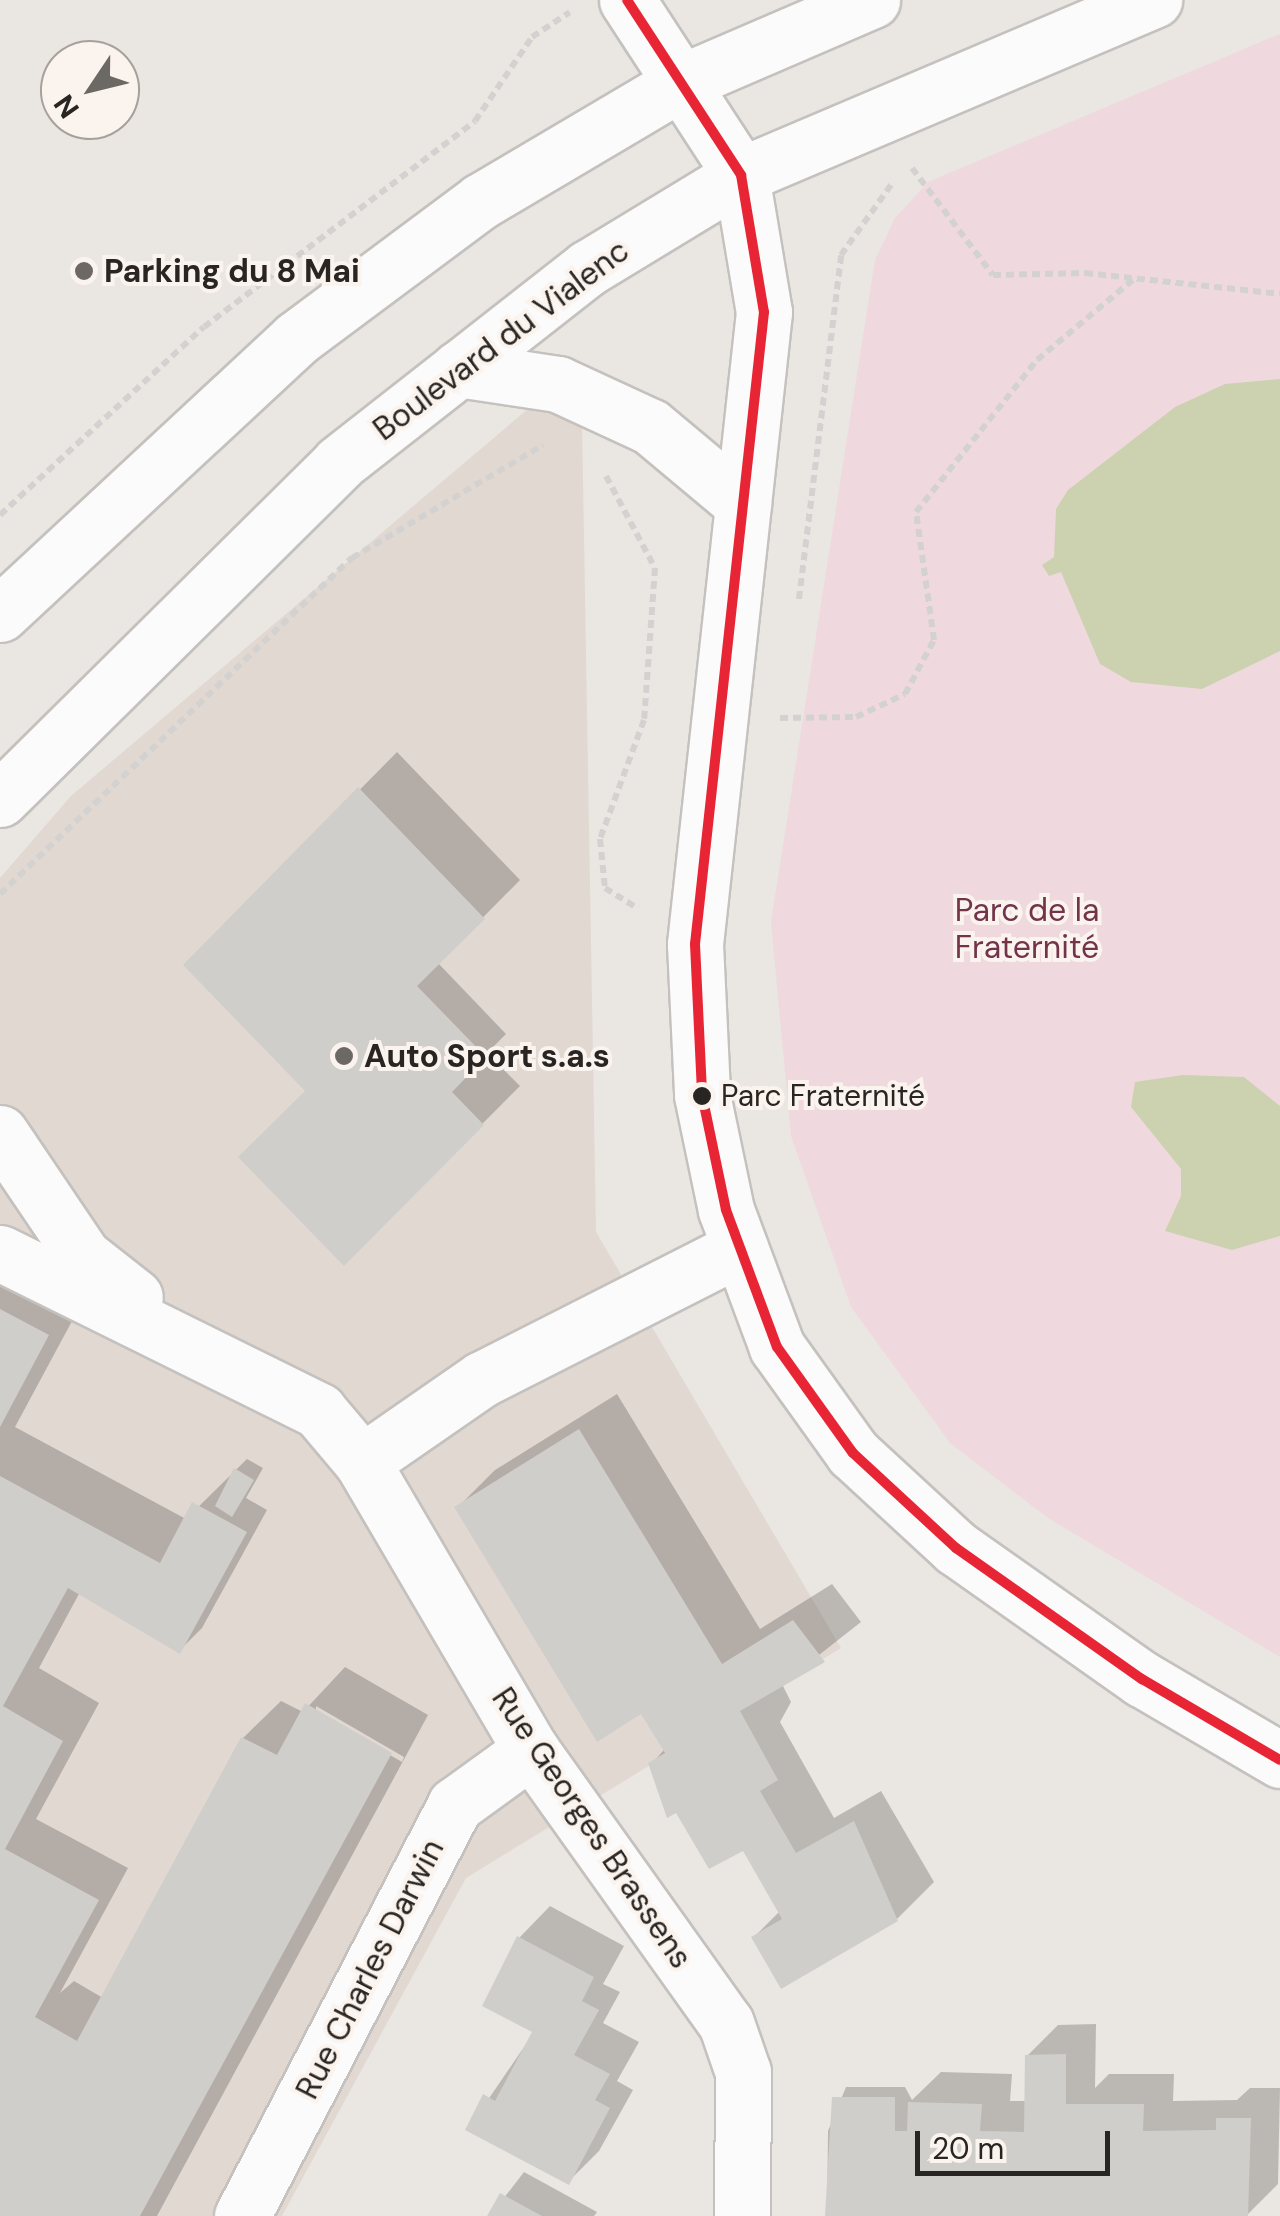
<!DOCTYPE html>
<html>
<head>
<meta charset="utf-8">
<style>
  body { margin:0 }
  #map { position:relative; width:1280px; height:2216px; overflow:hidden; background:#eae6e2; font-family:"DM Sans",sans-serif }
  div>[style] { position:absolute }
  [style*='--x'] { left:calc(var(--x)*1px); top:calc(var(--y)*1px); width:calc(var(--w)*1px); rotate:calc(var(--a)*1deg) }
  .built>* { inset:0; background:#e1d8d1 }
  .green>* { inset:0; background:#efd9de }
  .water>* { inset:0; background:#ccd2b0 }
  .shadow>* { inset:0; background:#0003 }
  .building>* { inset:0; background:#d0cecb }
  .path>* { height:6px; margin-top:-3px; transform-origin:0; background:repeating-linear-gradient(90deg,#d3d2d0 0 8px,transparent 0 13px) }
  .roads { filter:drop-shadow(2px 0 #c4c1be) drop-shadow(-2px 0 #c4c1be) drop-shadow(0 2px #c4c1be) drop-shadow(0 -2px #c4c1be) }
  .minor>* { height:55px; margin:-27.5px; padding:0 27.5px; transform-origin:27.5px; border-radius:27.5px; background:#fcfbfb }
  .major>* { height:55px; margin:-27.5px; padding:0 27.5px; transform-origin:27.5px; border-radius:27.5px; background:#fcfbfb }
  .bus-1>* { height:10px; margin:-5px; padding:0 5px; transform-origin:5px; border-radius:5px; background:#e82534 }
  .dots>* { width:28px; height:28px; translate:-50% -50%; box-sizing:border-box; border:5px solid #fbf3ed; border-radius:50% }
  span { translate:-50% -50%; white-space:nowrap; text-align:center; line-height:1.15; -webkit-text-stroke:8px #fbf3ed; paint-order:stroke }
  .bus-label { font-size:30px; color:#282522 }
  .left { translate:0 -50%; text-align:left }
  .poi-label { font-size:32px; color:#282522; font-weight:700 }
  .street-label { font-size:32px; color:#282522 }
  .park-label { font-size:32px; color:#72334b }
  .north { position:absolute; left:40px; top:40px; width:100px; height:100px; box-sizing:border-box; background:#fbf3ed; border:2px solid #a7a19c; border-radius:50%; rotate:235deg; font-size:28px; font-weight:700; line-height:40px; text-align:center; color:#282522 }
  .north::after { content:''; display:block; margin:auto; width:35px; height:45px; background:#6c6965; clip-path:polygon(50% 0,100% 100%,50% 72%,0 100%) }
  .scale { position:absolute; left:915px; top:2131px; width:195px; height:45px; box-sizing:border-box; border:5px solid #282522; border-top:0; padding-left:12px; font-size:30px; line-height:35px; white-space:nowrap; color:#282522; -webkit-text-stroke:8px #fbf3ed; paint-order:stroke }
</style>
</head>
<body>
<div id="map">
  <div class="built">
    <i style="clip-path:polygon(581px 364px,596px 1232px,841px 1648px,466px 1878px,282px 2216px,0 2216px,0 878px,71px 796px)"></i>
  </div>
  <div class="green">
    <i style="clip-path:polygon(1280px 34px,1280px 1657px,1048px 1518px,950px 1443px,851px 1307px,791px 1136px,771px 922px,875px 260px,895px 218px,928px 182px)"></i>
  </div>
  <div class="water">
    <i style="clip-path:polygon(1280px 379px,1280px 651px,1202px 689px,1131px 682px,1100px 664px,1061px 572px,1049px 576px,1042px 565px,1054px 557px,1056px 509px,1068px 490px,1175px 407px,1225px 384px)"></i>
    <i style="clip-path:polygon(1183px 1075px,1244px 1077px,1280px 1106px,1280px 1236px,1232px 1250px,1165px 1231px,1181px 1196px,1181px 1169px,1131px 1107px,1135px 1082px)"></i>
  </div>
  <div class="shadow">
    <i style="clip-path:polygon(397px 752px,520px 880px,438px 963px,506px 1034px,487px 1053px,520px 1086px,344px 1263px,308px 1091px,187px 965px)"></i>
    <i style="clip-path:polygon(evenodd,0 1252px,85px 1297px,15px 1427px,186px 1519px,247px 1459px,263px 1468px,246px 1498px,267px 1510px,202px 1628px,180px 1650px,80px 1592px,39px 1668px,99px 1703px,36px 1819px,128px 1868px,60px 1993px,74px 1981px,103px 1998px,243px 1738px,281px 1701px,303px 1712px,345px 1667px,428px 1715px,157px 2216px,0 2216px,0 1252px,316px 1706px,404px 1757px,402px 1762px,316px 1712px,316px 1706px)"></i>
    <i style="clip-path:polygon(617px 1394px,760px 1629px,832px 1584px,861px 1622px,782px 1684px,791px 1702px,780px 1722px,834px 1818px,881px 1791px,934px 1882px,897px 1919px,754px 1937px,780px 1911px,743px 1848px,677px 1808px,668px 1814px,651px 1764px,665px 1749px,642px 1711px,457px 1508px,495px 1470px)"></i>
    <i style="clip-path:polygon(550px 1906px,624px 1946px,603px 1984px,620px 1992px,603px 2023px,639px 2042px,617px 2081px,633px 2090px,599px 2151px,568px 2182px,468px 2129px,535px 2031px,485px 2005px,520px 1937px)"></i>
    <i style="clip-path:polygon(1096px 2024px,1095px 2088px,1109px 2074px,1174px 2074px,1173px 2101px,1237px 2100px,1250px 2088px,1280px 2088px,1278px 2184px,1247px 2215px,827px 2216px,828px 2131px,846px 2087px,905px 2087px,912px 2100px,941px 2072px,1012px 2074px,1010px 2101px,1027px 2101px,1027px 2056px,1058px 2025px)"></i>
    <i style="clip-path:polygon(524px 2172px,597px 2212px,594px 2216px,490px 2216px)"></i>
  </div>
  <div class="building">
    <i style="clip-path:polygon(358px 787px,485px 919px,417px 986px,486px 1057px,452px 1092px,484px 1125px,344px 1266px,238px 1157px,305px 1091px,183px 965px)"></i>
    <i style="clip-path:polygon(0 1309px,49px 1335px,0 1427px)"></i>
    <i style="clip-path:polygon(579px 1429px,722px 1664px,793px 1620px,825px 1662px,740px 1711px,778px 1780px,760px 1791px,796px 1853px,854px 1821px,898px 1921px,781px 1989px,751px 1937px,782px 1919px,743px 1851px,709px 1869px,676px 1813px,667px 1818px,648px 1763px,665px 1753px,641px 1714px,597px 1742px,454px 1507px)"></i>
    <i style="clip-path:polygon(234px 1468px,254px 1480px,232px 1517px,215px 1506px)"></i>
    <i style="clip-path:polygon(0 1476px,160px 1563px,192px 1502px,247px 1532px,180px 1654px,68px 1588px,3px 1706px,63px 1741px,5px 1849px,99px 1900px,35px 2017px,77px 2041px,241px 1737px,277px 1755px,305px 1703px,392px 1753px,140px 2216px,0 2216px)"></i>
    <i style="clip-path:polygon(517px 1936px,594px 1977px,582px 2001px,599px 2010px,574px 2055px,610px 2074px,595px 2100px,610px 2108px,569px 2185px,465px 2130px,483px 2094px,495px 2101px,532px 2032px,482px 2006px)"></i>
    <i style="clip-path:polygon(1066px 2054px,1066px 2104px,1144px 2104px,1143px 2131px,1216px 2130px,1216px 2118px,1251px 2118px,1248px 2216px,825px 2216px,832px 2097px,895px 2097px,895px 2131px,907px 2131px,908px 2102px,982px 2104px,980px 2131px,1024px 2132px,1025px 2055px)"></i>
    <i style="clip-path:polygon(500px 2193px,542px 2216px,487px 2216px)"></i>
  </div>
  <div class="path">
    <i style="--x:912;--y:168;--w:134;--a:52.9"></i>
    <i style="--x:993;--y:275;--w:92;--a:-1.2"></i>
    <i style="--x:1085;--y:273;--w:196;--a:6.1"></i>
    <i style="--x:606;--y:476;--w:104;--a:62"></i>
    <i style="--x:655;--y:568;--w:152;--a:94.1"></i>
    <i style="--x:644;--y:720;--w:127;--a:110.3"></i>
    <i style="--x:600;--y:839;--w:49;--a:84.2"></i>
    <i style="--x:605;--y:888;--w:39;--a:32"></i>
    <i style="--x:0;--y:515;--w:277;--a:-42.7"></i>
    <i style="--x:204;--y:327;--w:340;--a:-37.2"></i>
    <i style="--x:475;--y:121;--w:102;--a:-55.8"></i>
    <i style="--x:532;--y:37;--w:45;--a:-33.3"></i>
    <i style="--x:799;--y:599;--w:347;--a:-83"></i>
    <i style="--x:841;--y:255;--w:90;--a:-54.5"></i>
    <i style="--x:780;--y:718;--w:76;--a:-0.8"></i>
    <i style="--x:856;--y:717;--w:54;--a:-25.1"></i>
    <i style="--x:905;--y:694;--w:61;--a:-61.8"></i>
    <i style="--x:934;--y:640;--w:129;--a:-98"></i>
    <i style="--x:916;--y:512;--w:194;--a:-51.5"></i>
    <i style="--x:1037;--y:360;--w:128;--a:-39.9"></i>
    <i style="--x:0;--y:894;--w:487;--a:-43.7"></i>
    <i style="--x:352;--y:558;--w:222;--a:-30.6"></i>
  </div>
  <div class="roads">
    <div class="minor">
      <i style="--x:627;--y:0;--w:209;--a:56.9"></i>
      <i style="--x:741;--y:175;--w:139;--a:80.5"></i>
      <i style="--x:764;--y:312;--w:636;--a:96.23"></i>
      <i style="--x:695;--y:944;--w:151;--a:87.3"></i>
      <i style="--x:702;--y:1095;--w:117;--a:78.2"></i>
      <i style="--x:726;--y:1210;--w:146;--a:69.6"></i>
      <i style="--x:777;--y:1347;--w:130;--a:54.4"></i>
      <i style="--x:853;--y:1453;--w:140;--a:42.7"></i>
      <i style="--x:956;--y:1548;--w:228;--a:35.2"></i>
      <i style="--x:1142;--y:1679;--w:160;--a:30.4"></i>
      <i style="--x:458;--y:369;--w:101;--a:8.5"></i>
      <i style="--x:558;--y:384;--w:102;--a:24.8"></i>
      <i style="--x:651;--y:427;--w:120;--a:39.9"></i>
      <i style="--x:0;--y:1133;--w:148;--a:56"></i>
      <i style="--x:83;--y:1256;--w:66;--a:38.3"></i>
      <i style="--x:0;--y:1253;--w:356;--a:26.3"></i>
      <i style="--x:319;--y:1411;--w:67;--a:49.9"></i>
      <i style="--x:362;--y:1462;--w:334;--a:59.6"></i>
      <i style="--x:531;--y:1750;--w:335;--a:54.5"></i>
      <i style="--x:726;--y:2023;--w:52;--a:70.9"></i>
      <i style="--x:743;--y:2072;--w:144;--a:90.4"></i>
      <i style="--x:362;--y:1462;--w:146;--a:-34.7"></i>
      <i style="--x:482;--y:1379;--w:289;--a:-26.9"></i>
      <i style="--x:242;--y:2216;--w:463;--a:-62.6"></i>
      <i style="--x:455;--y:1805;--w:94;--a:-35.9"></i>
    </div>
    <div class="major">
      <i style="--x:0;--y:614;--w:405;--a:-42.9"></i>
      <i style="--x:297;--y:338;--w:229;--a:-36.7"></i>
      <i style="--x:481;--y:201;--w:234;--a:-30.6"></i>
      <i style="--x:682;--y:82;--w:207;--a:-23.3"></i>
      <i style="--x:0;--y:799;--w:477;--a:-44.7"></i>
      <i style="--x:339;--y:463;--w:316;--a:-38.1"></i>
      <i style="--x:588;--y:268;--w:179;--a:-31.3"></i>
      <i style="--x:741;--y:175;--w:449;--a:-23"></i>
    </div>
  </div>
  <div class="bus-1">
    <i style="--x:627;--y:0;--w:209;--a:56.9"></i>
    <i style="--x:741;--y:175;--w:139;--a:80.5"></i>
    <i style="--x:764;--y:312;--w:636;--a:96.23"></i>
    <i style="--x:695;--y:944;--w:151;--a:87.3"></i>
    <i style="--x:702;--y:1095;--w:117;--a:78.2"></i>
    <i style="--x:726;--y:1210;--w:146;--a:69.6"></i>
    <i style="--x:777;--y:1347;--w:130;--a:54.4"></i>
    <i style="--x:853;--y:1453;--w:140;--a:42.7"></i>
    <i style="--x:956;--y:1548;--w:228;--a:35.2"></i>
    <i style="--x:1142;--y:1679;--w:160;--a:30.4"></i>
  </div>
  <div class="dots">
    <i style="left:84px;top:271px;background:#6c6965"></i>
    <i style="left:344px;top:1056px;background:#6c6965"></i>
    <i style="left:702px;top:1096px;background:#282522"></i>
  </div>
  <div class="bus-label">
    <span class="left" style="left:721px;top:1096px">Parc Fraternité</span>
  </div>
  <div class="poi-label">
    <span class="left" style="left:104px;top:271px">Parking du 8 Mai</span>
    <span class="left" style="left:364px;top:1056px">Auto Sport s.a.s</span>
  </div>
  <div class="street-label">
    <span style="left:501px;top:340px;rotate:-37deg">Boulevard du Vialenc</span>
    <span style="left:592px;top:1828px;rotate:56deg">Rue Georges Brassens</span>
    <span style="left:370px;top:1969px;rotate:-63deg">Rue Charles Darwin</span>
  </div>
  <div class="park-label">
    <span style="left:1027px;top:929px">Parc de la<br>Fraternité</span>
  </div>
  <div class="north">N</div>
  <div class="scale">20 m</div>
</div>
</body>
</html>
